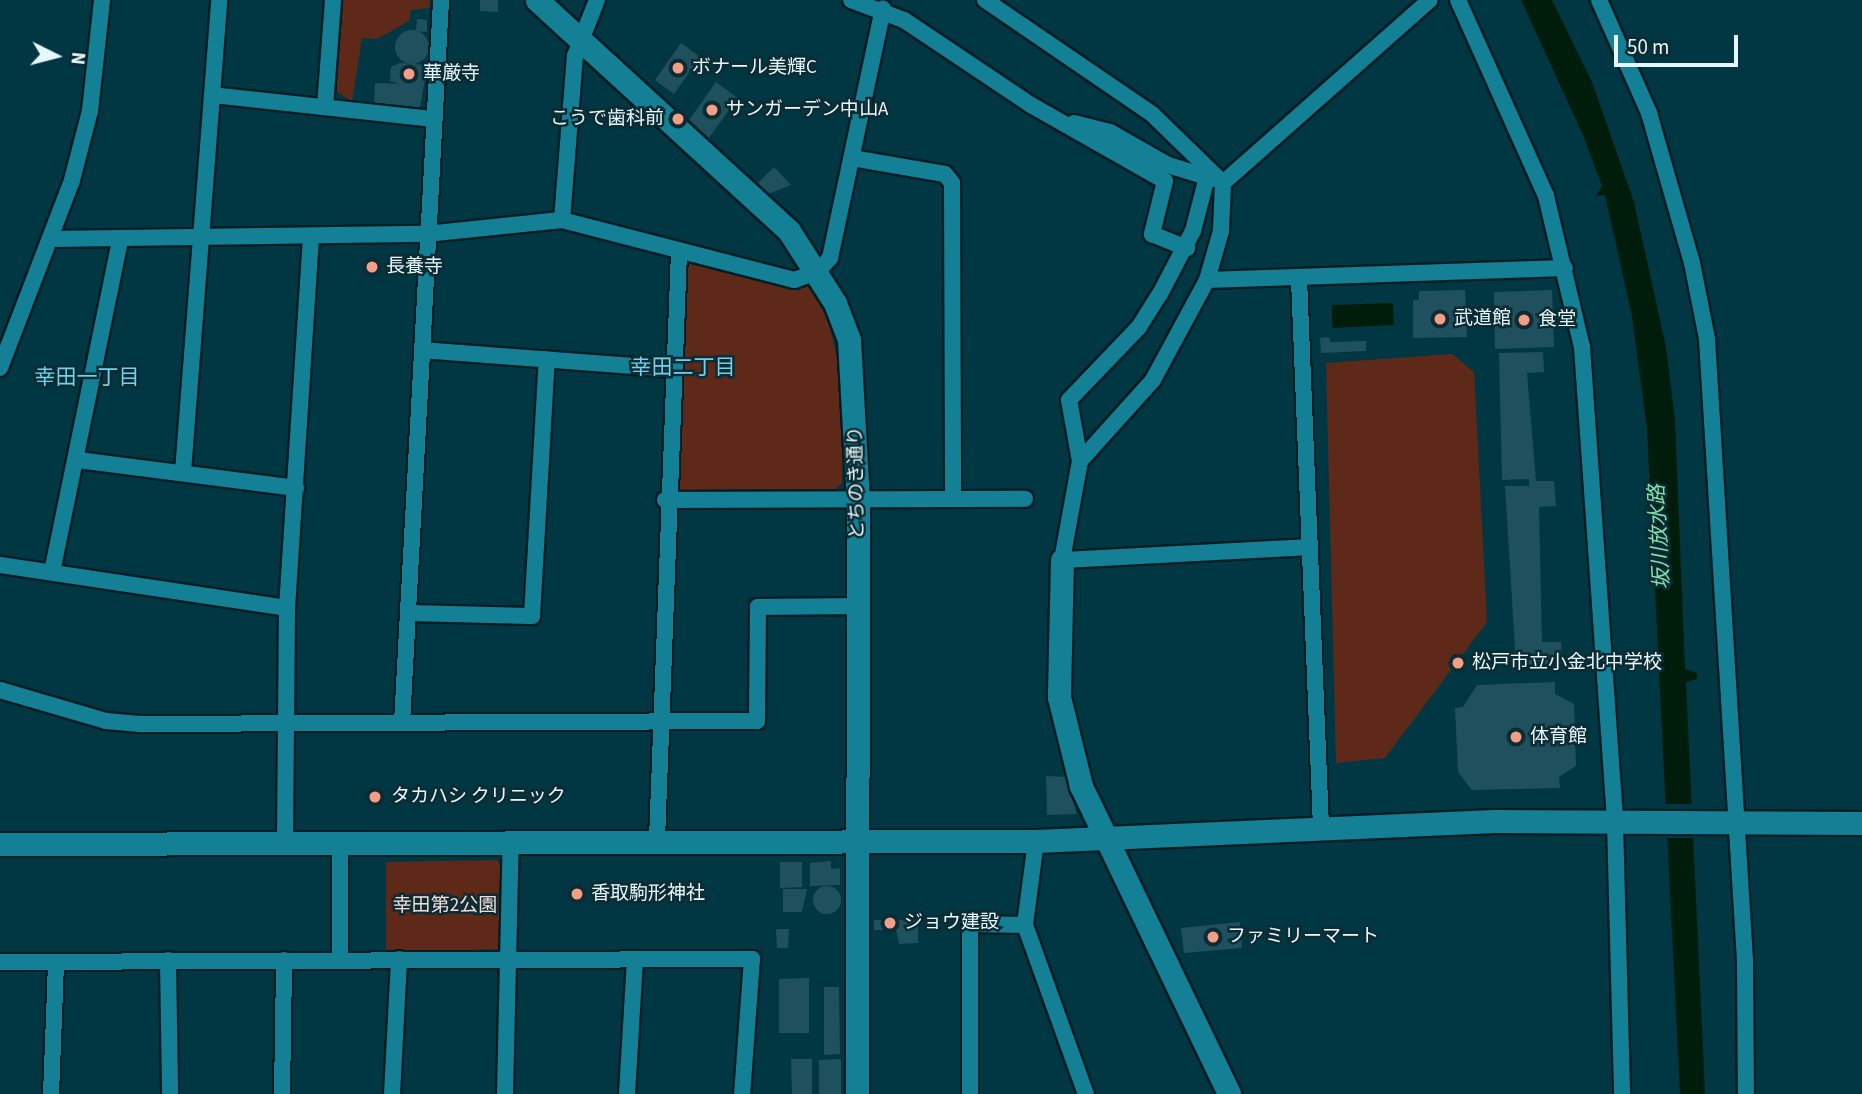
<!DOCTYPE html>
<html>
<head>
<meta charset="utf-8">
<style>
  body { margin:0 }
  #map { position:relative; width:1862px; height:1094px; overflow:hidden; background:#003743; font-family:"Source Sans 3","Noto Sans JP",sans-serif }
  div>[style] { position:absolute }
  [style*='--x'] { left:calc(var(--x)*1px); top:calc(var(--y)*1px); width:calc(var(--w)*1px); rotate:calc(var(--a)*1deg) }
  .green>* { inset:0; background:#5f291a }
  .water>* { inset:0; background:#001c0b }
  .pier>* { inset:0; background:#003743 }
  .building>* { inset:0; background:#1e515d }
  .round { border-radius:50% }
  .roads { filter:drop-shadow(2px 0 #001d24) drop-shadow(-2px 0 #001d24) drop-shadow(0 2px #001d24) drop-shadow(0 -2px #001d24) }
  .street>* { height:16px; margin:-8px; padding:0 8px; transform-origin:8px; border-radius:8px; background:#148096 }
  .secondary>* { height:23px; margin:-11.5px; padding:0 11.5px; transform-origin:11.5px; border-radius:11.5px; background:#148096 }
  .dots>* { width:19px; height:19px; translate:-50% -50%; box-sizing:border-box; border:4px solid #0d2b33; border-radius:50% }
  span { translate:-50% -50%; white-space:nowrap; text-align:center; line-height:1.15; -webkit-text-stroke:5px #0d2b33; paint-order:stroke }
  .poi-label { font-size:19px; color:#e7f8fd }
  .left { translate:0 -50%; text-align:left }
  .right { translate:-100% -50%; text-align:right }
  .street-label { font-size:19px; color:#e7f8fd }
  .park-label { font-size:19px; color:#f2ded8 }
  .neighbourhood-label { font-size:21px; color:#74d0e8 }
  .water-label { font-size:21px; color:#82dfa8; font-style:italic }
  .north { position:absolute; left:21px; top:21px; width:70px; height:70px; -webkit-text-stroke:5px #0d2b33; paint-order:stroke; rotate:96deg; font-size:19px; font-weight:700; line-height:28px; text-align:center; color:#e7f8fd }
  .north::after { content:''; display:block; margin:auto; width:24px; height:32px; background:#e7f8fd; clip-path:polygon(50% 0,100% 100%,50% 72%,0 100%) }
  .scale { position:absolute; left:1614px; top:35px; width:124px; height:32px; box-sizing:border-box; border:4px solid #e7f8fd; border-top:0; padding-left:9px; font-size:21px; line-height:24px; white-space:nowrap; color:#e7f8fd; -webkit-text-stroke:5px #0d2b33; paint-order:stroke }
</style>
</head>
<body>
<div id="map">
  <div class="green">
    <i style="clip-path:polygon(342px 0,430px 0,429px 8px,411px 10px,409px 21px,377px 39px,362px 38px,352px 102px,335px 90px)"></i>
    <i style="clip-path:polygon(683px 256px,821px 287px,843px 385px,842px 483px,833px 491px,675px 490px)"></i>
    <i style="clip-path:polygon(1452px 354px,1474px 372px,1487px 622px,1385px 758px,1336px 763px,1326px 363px)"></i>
    <i style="clip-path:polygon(497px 860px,504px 871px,502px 949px,386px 953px,386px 862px)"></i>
  </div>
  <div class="water">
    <i style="clip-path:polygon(1521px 0,1552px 0,1592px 82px,1634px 202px,1666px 347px,1675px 420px,1685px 669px,1697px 673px,1697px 679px,1686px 682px,1705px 1094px,1680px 1094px,1647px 429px,1632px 316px,1605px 195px,1596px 196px,1602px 186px,1583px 135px)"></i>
    <i style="clip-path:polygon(1393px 303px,1394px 325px,1332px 328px,1332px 305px)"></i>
  </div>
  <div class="pier">
    <i style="clip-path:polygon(1662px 804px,1694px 804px,1697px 838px,1664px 838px)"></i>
  </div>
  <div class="building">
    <i style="clip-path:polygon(480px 0,498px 0,498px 12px,480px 11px)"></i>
    <i style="clip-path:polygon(417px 19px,427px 20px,427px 32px,416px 31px)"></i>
    <i class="round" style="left:395px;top:30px;width:34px;height:34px"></i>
    <i style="clip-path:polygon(681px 43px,700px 57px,674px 94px,655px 80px)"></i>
    <i style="clip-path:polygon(400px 63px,427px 65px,420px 109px,374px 106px,375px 83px,399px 84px,390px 81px,391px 67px)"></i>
    <i style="clip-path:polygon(716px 82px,738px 98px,708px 139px,687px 123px)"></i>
    <i style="clip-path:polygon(774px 167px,791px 185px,768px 194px,757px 184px)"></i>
    <i style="clip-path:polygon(1465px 290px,1467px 337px,1413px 338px,1413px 300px,1419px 300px,1419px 291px)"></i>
    <i style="clip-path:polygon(1552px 290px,1554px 347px,1495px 349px,1494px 292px)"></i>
    <i style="clip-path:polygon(1329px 337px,1330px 342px,1366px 341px,1366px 351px,1321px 353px,1320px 338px)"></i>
    <i style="clip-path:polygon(1543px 352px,1544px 372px,1527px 373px,1536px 481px,1554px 481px,1556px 506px,1539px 507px,1542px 642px,1561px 642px,1562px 664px,1516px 665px,1505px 486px,1529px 486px,1529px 479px,1502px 480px,1499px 353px)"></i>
    <i style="clip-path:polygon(1555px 682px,1555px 694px,1574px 704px,1576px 766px,1559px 777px,1560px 788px,1472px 790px,1458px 772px,1455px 708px,1463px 707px,1477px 685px)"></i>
    <i style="clip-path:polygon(1046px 776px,1066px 777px,1077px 814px,1047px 815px)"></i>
    <i style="clip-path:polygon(831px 861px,831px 869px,840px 868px,840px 885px,810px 886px,810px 863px)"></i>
    <i style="clip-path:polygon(780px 862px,802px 862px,802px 887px,780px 888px)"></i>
    <i class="round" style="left:813px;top:886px;width:28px;height:28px"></i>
    <i style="clip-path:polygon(783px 889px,807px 889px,802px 912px,783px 912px)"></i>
    <i style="clip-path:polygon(874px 920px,918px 920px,918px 943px,899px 944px,896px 930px,874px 930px)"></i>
    <i style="clip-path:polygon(1240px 922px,1242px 948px,1184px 953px,1181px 928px)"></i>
    <i style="clip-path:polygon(776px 929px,789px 929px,788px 948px,777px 948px)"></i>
    <i style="clip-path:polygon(809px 978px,809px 1033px,779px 1033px,779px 979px)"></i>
    <i style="clip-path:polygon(824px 987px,839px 987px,840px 1054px,824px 1055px)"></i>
    <i style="clip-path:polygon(791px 1059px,812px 1059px,812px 1094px,792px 1094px)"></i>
    <i style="clip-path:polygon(841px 1059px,841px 1094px,819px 1094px,819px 1060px)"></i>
  </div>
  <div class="roads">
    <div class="street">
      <i style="--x:851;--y:0;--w:57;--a:20.7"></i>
      <i style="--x:904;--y:20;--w:153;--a:33.8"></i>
      <i style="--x:1031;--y:105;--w:154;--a:29.6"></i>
      <i style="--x:1165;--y:181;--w:55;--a:103.8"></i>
      <i style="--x:1152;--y:234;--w:38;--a:22"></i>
      <i style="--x:985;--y:0;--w:202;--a:34.3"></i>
      <i style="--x:1152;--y:114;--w:99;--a:44.2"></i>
      <i style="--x:1223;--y:183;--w:48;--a:92.4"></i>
      <i style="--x:1221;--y:231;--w:51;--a:105.9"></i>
      <i style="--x:1207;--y:280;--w:114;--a:118.4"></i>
      <i style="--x:1153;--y:380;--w:109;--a:132"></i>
      <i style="--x:1080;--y:461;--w:101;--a:100.3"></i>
      <i style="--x:1062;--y:560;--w:246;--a:-3"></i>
      <i style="--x:1458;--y:0;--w:215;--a:65.8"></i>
      <i style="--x:1546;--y:196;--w:155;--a:76.6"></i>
      <i style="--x:1582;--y:347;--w:476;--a:86"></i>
      <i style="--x:1615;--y:822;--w:272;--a:88.5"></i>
      <i style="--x:1599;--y:0;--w:124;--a:66.1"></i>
      <i style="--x:1649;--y:113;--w:156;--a:74"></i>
      <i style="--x:1692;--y:263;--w:77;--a:78.8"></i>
      <i style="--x:1707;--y:339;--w:622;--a:86.5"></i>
      <i style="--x:1745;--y:960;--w:134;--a:89.6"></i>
      <i style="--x:212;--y:95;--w:222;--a:6.2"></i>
      <i style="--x:325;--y:107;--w:107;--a:-85.7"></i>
      <i style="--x:1074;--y:123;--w:37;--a:14"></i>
      <i style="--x:1110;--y:132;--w:67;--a:29.6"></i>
      <i style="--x:1168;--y:165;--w:47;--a:17.3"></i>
      <i style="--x:852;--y:158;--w:94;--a:9.8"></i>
      <i style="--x:945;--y:174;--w:11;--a:52"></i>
      <i style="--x:952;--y:183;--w:315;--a:89.8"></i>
      <i style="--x:1223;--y:183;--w:276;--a:-41.5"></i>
      <i style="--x:562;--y:220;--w:165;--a:-85.5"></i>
      <i style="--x:575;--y:56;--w:60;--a:-68.6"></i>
      <i style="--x:50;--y:239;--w:376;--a:-0.8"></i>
      <i style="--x:426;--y:234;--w:137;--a:-5.9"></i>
      <i style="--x:562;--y:220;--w:240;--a:14.5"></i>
      <i style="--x:794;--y:280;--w:24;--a:-19"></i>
      <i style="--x:817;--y:272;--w:19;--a:-47"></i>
      <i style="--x:830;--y:258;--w:255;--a:-78"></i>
      <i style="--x:1299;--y:279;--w:548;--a:87.7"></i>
      <i style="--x:1207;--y:280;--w:358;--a:-1.9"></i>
      <i style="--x:422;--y:350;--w:251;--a:4.3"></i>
      <i style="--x:0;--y:368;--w:201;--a:-69"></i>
      <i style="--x:72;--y:180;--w:71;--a:-75.4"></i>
      <i style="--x:90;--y:111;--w:112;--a:-83.8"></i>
      <i style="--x:78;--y:460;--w:220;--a:7.3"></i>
      <i style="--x:1080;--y:461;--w:62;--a:-100.2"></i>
      <i style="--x:1069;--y:400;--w:101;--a:-46.2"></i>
      <i style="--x:1139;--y:327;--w:39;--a:-58"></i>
      <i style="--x:1160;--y:294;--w:71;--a:-62.4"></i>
      <i style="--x:1193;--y:231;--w:56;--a:-75.5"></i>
      <i style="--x:183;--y:472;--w:473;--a:-85.6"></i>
      <i style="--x:665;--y:500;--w:360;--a:-0.2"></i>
      <i style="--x:0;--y:565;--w:290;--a:8.5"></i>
      <i style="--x:52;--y:572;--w:338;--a:-78.4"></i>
      <i style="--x:408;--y:613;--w:124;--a:1.4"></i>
      <i style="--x:532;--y:616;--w:257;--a:-86.7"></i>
      <i style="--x:0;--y:690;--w:110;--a:16.3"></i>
      <i style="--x:106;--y:721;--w:34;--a:5"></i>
      <i style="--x:140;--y:724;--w:617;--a:-0.28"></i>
      <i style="--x:757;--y:721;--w:114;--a:-89.5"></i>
      <i style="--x:758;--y:607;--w:99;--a:-0.6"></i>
      <i style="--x:402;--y:723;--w:724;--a:-86.91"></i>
      <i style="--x:285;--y:839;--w:231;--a:-89.5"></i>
      <i style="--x:287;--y:608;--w:371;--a:-86.3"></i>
      <i style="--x:340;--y:840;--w:119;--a:90"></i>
      <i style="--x:657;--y:840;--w:589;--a:-87.86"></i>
      <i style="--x:1036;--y:841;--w:85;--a:97.5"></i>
      <i style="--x:1025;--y:925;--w:180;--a:70.2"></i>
      <i style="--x:168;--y:960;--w:134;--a:89.1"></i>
      <i style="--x:0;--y:962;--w:752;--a:-0.23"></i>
      <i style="--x:752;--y:959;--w:135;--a:94.2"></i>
      <i style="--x:51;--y:1094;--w:132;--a:-87.8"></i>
      <i style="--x:282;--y:1094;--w:134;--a:-89.1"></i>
      <i style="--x:392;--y:1094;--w:135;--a:-87"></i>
      <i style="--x:505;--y:1094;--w:255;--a:-88.7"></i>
      <i style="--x:627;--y:1094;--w:134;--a:-86.6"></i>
      <i style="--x:970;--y:1094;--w:170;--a:-90"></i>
      <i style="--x:970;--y:924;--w:55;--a:1"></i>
    </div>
    <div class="secondary">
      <i style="--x:537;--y:0;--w:342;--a:42.5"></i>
      <i style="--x:789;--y:231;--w:85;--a:57.4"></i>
      <i style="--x:835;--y:303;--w:40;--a:69"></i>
      <i style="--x:849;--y:340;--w:161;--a:86.8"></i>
      <i style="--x:858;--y:501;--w:593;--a:90.1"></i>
      <i style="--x:1062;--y:560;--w:137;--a:91.3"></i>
      <i style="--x:1059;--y:697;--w:92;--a:76.1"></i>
      <i style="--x:1081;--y:786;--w:342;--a:64.3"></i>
      <i style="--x:0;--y:844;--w:1036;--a:-0.17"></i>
      <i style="--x:1036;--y:841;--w:459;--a:-2.5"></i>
      <i style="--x:1495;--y:821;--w:367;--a:0.3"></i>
    </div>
  </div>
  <div class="dots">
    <i style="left:678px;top:68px;background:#f49e86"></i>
    <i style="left:409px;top:74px;background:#f49e86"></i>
    <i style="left:712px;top:110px;background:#f49e86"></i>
    <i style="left:678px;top:119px;background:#f49e86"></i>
    <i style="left:372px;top:267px;background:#f49e86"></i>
    <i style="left:1440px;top:319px;background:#f49e86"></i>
    <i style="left:1524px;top:320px;background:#f49e86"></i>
    <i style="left:1458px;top:663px;background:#f49e86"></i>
    <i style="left:1516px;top:737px;background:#f49e86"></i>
    <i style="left:375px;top:797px;background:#f49e86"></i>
    <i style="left:577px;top:894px;background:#f49e86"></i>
    <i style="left:890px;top:923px;background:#f49e86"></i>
    <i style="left:1213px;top:937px;background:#f49e86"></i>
  </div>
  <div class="poi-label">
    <span class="left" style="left:692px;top:68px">ボナール美輝C</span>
    <span class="left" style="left:423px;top:74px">華厳寺</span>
    <span class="left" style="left:726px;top:110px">サンガーデン中山A</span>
    <span class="right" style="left:664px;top:119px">こうで歯科前</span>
    <span class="left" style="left:386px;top:267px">長養寺</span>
    <span class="left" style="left:1454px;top:319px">武道館</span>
    <span class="left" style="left:1538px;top:320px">食堂</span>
    <span class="left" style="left:1472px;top:663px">松戸市立小金北中学校</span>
    <span class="left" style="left:1530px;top:737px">体育館</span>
    <span class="left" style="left:391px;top:797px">タカハシ クリニック</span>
    <span class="left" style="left:591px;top:894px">香取駒形神社</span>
    <span class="left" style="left:904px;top:923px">ジョウ建設</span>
    <span class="left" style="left:1227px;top:937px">ファミリーマート</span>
  </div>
  <div class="street-label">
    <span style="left:857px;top:483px;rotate:-91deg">とちのき通り</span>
  </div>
  <div class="park-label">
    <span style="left:445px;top:906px">幸田第2公園</span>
  </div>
  <div class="neighbourhood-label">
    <span style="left:683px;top:367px">幸田二丁目</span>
    <span style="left:87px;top:377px">幸田一丁目</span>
  </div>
  <div class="water-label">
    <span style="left:1659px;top:537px;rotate:-93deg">坂川放水路</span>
  </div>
  <div class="north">N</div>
  <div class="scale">50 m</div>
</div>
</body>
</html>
